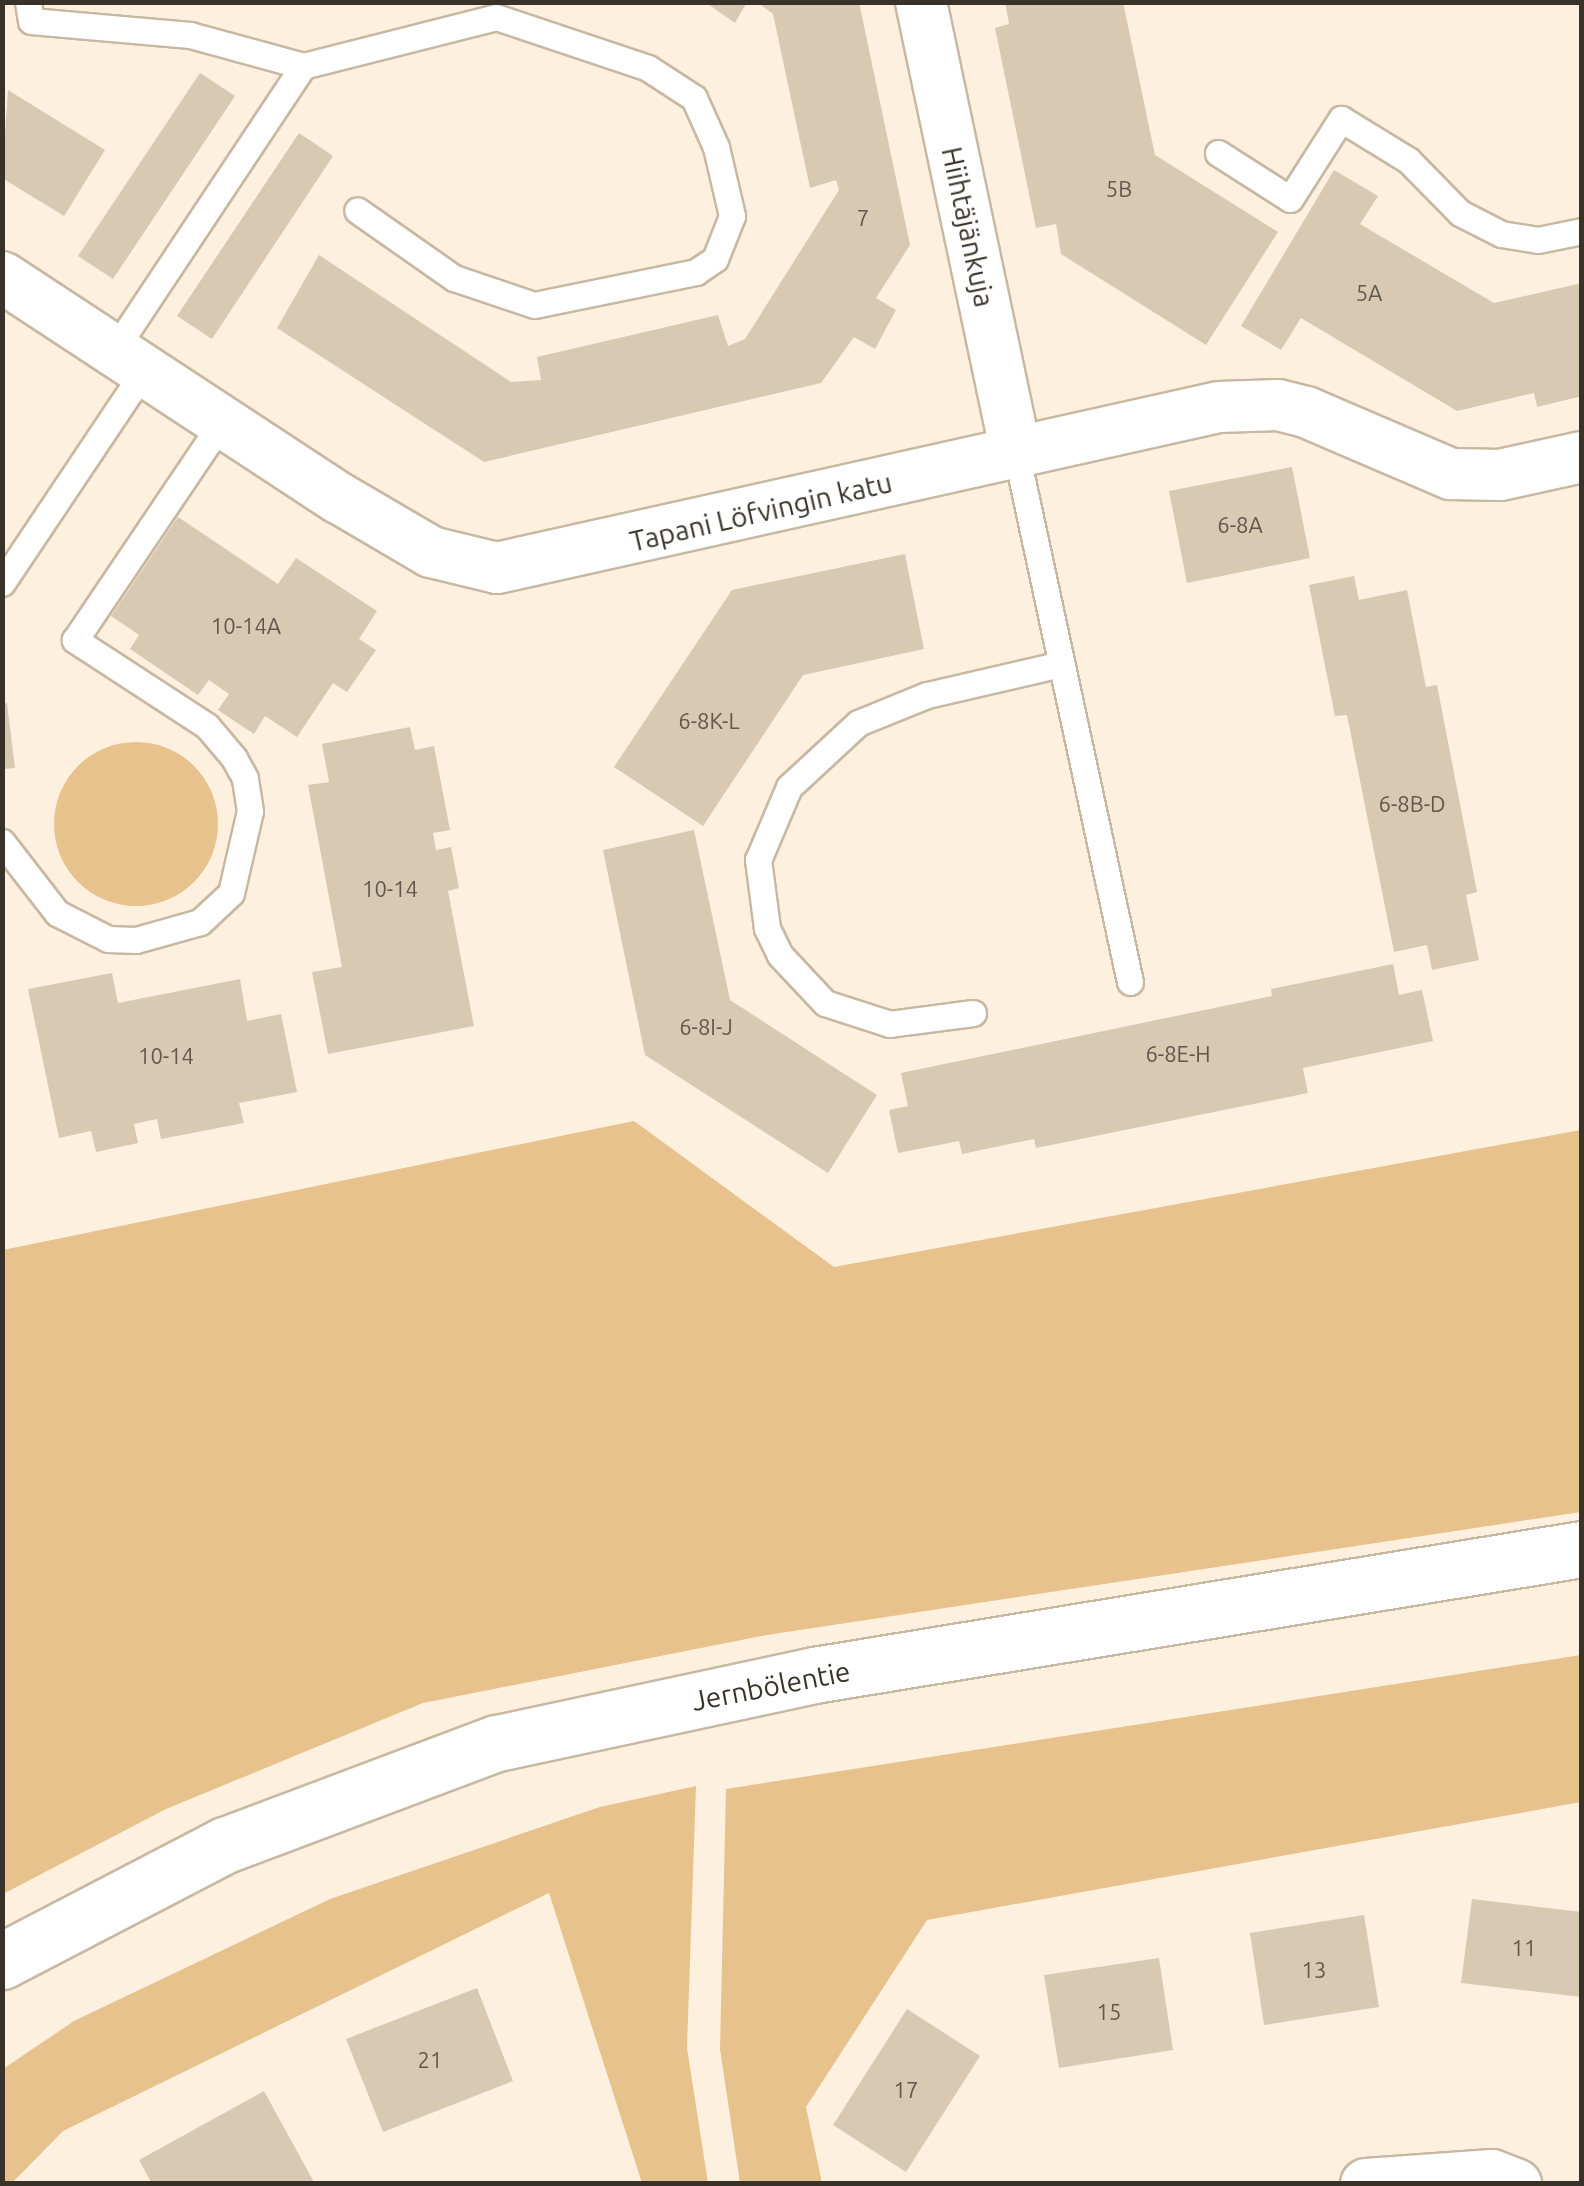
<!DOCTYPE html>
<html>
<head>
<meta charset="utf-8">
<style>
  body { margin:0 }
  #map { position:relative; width:1584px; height:2186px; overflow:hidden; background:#fdf0de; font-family:Ubuntu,sans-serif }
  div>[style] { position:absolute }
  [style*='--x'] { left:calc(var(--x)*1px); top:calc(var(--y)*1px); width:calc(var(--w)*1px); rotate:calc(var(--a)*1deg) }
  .green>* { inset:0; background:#e7c28c }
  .round { border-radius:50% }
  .building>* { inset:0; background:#d9c9b3 }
  .roads { filter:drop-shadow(2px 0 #c7b8a2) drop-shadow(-2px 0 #c7b8a2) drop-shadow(0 2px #c7b8a2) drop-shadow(0 -2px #c7b8a2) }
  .lane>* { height:25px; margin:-12.5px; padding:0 12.5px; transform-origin:12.5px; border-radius:12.5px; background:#fff }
  .street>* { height:50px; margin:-25px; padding:0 25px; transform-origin:25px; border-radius:25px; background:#fff }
  .secondary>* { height:55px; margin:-27.5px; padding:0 27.5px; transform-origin:27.5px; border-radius:27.5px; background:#fff }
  span { translate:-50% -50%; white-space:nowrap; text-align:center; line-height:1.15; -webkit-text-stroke:8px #fff; paint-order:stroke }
  .number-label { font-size:22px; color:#60584c }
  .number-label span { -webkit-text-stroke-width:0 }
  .street-label { font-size:28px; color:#383229 }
  .frame { position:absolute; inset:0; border:5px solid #383229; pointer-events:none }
</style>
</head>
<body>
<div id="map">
  <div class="green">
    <i class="round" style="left:54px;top:742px;width:164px;height:164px"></i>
    <i style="clip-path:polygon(634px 1121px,834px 1267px,1581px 1130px,1581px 1512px,767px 1635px,423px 1703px,166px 1809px,3px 1894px,3px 1250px)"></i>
    <i style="clip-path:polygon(1581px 1655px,1581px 1802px,927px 1920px,806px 2107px,822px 2183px,740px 2183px,720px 2049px,726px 1789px)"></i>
    <i style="clip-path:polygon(696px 1786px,687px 2048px,708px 2183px,642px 2183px,549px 1893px,63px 2131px,12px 2183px,3px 2183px,3px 2069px,74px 2021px,330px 1899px,600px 1807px)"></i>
  </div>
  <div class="building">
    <i style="clip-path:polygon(705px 2px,747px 2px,735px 23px)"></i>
    <i style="clip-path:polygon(757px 2px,859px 2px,910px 245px,876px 298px,896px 310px,875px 349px,854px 337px,821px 383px,484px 462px,277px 328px,319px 255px,511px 382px,541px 380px,537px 357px,718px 315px,728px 346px,745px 339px,839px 190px,836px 180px,810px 188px,773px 14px)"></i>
    <i style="clip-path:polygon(1005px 2px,1123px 2px,1155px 155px,1278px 232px,1206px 345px,1061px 254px,1056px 224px,1036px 228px,995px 28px,1009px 24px)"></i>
    <i style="clip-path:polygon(200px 73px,235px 96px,113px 279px,78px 256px)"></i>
    <i style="clip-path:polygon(8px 90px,105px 150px,64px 216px,2px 178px)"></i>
    <i style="clip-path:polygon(299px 133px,333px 156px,212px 339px,177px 316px)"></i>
    <i style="clip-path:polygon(1334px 170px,1378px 196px,1360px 224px,1494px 303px,1582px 283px,1582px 396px,1537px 407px,1534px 393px,1457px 411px,1301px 318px,1281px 350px,1241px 326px)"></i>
    <i style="clip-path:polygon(1292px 467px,1310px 558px,1187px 583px,1169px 491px)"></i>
    <i style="clip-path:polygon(178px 517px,278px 584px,296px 558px,377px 611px,359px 639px,376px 650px,347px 692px,333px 683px,297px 737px,265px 716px,254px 734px,218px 710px,229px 694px,209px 680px,198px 695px,130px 649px,139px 635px,111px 616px)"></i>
    <i style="clip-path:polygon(905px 554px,924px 649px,803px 675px,703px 826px,614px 767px,732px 590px)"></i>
    <i style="clip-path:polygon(1354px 576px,1359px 600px,1407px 590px,1426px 687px,1437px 685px,1477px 892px,1466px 895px,1479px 960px,1432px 970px,1427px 945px,1394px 952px,1347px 715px,1335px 716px,1309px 585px)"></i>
    <i style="clip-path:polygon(7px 703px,15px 768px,2px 769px,2px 704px)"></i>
    <i style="clip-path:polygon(410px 727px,415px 750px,434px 746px,450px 830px,433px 833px,436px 850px,451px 847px,459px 888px,448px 891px,474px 1026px,328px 1054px,312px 972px,342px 967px,308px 785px,329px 782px,322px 744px)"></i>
    <i style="clip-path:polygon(694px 830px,730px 1000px,877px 1095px,828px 1173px,645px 1055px,603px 850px)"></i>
    <i style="clip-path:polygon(1393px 964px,1399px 995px,1422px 990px,1433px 1041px,1303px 1068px,1308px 1093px,1036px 1148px,1034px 1139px,962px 1154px,959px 1141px,898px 1153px,889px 1110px,908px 1106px,901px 1073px,1272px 996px,1271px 989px)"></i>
    <i style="clip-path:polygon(112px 973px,118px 1003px,240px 979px,247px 1021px,281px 1014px,297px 1092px,239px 1103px,244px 1123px,161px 1139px,157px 1119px,134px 1124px,138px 1143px,96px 1152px,91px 1131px,59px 1138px,28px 989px)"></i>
    <i style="clip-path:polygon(1472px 1899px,1582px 1912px,1582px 1997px,1461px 1983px)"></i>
    <i style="clip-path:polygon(1364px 1915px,1379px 2007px,1264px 2025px,1250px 1933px)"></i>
    <i style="clip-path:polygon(1159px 1958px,1173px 2050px,1059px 2068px,1044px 1975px)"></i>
    <i style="clip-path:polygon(477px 1988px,513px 2081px,383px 2132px,346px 2039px)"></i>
    <i style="clip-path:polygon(907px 2009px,980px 2056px,906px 2172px,833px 2125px)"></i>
    <i style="clip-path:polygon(264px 2091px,315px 2184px,152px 2184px,139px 2160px)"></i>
  </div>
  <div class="roads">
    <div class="lane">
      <i style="--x:28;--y:2;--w:19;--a:81"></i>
      <i style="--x:31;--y:21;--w:160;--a:5"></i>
      <i style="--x:190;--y:35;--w:117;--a:15.3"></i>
      <i style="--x:1218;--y:153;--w:85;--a:32.6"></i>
      <i style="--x:1290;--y:199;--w:95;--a:-57.5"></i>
      <i style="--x:1341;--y:119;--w:79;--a:31.5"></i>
      <i style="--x:1408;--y:160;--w:74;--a:45.5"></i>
      <i style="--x:1460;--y:213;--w:46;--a:27.1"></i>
      <i style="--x:1501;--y:234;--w:37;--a:9"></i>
      <i style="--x:1538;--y:240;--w:45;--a:-11.6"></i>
      <i style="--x:113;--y:352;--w:343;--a:-56.4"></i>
      <i style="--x:303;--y:66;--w:199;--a:-14.2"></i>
      <i style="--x:496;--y:17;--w:160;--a:18.5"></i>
      <i style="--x:648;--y:68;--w:55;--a:33.1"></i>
      <i style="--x:694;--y:98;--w:54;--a:65.8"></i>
      <i style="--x:716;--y:147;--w:71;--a:76.9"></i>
      <i style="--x:732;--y:216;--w:46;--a:111.6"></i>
      <i style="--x:715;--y:259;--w:23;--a:146"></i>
      <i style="--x:696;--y:272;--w:165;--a:168.5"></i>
      <i style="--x:534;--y:305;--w:84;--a:-161.4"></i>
      <i style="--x:454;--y:278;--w:118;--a:-145"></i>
      <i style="--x:1016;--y:452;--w:542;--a:77.86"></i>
      <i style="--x:2;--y:583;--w:254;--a:-56.2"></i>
      <i style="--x:2;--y:842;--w:90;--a:52.2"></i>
      <i style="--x:57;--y:913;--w:57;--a:27"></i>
      <i style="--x:108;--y:939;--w:28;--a:2"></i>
      <i style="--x:136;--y:940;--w:66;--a:-15.7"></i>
      <i style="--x:200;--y:922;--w:42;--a:-43.1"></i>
      <i style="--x:231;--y:893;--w:84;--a:-77"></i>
      <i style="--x:250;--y:811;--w:33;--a:-99"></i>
      <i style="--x:245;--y:778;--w:23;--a:-119"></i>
      <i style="--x:234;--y:758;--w:42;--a:-130.2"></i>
      <i style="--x:207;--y:726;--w:158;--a:-146.9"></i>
      <i style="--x:75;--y:640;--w:259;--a:-56"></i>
      <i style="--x:973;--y:1013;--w:84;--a:172.5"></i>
      <i style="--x:890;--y:1024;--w:68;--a:-162.1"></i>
      <i style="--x:825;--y:1003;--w:66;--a:-133.2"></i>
      <i style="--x:780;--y:955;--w:30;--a:-116"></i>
      <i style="--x:767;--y:928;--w:69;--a:-97.5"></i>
      <i style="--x:758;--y:860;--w:79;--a:-67"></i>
      <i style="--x:789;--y:787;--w:94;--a:-42.8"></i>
      <i style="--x:858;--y:723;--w:74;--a:-22.1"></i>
      <i style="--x:927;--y:695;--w:138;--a:-13"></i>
    </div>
    <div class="street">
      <i style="--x:921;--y:2;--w:460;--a:78.1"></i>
      <i style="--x:2;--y:277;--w:403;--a:33.3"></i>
      <i style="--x:339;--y:498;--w:107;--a:30.4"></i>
      <i style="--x:431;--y:552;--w:68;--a:13.6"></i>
      <i style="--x:497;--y:568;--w:740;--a:-12.57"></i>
      <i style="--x:1219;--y:407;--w:59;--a:-1.9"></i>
      <i style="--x:1278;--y:405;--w:29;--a:14"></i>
      <i style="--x:1306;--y:412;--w:158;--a:23.2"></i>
      <i style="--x:1451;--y:474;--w:49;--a:1.2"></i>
      <i style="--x:1500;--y:475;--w:84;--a:-12.4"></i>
      <i style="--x:1366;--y:2184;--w:126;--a:-4.1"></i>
      <i style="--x:1492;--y:2175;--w:26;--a:21"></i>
    </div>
    <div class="secondary">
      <i style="--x:2;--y:1961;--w:251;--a:-27.5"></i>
      <i style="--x:225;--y:1845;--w:290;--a:-20.6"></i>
      <i style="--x:497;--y:1743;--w:324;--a:-12.1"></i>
      <i style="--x:814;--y:1675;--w:778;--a:-9.32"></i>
    </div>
  </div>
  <div class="number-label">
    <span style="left:1119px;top:189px">5B</span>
    <span style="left:863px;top:218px">7</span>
    <span style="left:1369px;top:293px">5A</span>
    <span style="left:1240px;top:525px">6-8A</span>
    <span style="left:246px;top:626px">10-14A</span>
    <span style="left:709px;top:721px">6-8K-L</span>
    <span style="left:1412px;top:804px">6-8B-D</span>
    <span style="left:390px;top:889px">10-14</span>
    <span style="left:706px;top:1027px">6-8I-J</span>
    <span style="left:1178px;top:1054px">6-8E-H</span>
    <span style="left:166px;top:1056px">10-14</span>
    <span style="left:1524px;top:1948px">11</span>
    <span style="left:1314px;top:1970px">13</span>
    <span style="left:1109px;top:2012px">15</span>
    <span style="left:430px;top:2060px">21</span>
    <span style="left:906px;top:2090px">17</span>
  </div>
  <div class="street-label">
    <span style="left:968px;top:227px;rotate:78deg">Hiihtäjänkuja</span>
    <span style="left:761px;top:512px;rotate:-13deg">Tapani Löfvingin katu</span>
    <span style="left:771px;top:1686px;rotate:-11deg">Jernbölentie</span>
  </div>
  <div class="frame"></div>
</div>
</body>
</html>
